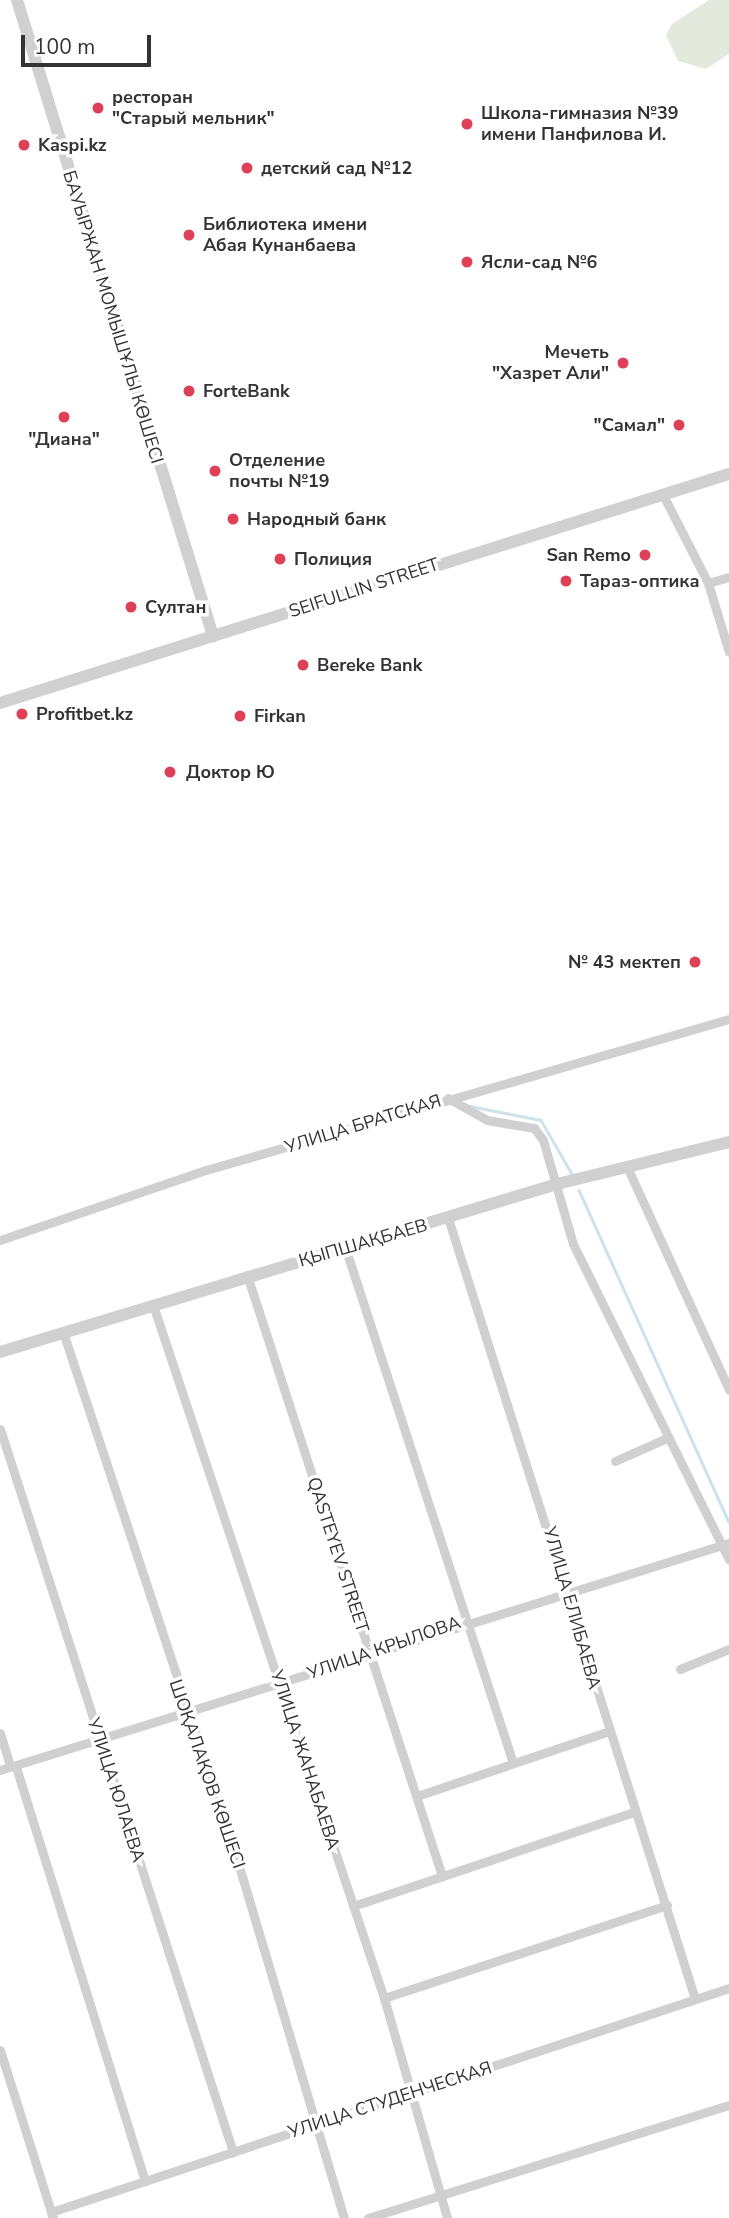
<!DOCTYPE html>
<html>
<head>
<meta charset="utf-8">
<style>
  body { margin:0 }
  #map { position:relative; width:729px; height:2218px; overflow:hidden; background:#fff; font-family:"Nunito Sans",sans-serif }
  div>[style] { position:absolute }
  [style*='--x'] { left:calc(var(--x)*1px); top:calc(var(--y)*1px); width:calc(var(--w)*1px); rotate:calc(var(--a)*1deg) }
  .green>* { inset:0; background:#e3e9dc }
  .stream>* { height:2.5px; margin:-1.25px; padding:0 1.25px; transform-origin:1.25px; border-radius:1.25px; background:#cde2ea }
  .minor>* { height:9px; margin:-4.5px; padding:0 4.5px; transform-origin:4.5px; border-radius:4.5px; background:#d0d0d0 }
  .tertiary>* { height:12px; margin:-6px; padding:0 6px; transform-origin:6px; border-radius:6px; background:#d0d0d0 }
  .dots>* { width:19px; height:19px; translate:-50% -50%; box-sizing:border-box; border:4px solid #fff; border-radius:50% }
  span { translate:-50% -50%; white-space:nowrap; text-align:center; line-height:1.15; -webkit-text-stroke:7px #fff; paint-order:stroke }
  .poi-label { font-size:18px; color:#333; font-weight:700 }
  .left { translate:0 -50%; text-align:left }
  .right { translate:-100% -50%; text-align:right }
  .street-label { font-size:18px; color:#333 }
  .scale { position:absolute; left:21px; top:35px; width:130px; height:32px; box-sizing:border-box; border:4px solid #333; border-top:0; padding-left:9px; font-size:21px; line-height:24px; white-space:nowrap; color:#333; -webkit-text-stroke:5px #fff; paint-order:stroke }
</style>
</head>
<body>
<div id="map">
  <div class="green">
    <i style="clip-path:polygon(709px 0,729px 0,729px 54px,706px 69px,678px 61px,666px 35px,672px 24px)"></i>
  </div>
  <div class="stream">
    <i style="--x:470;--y:1106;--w:72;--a:11.2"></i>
    <i style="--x:541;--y:1120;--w:62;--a:60.1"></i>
    <i style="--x:579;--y:1190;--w:364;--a:65.7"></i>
  </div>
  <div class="minor">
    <i style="--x:663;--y:495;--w:99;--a:62.9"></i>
    <i style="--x:708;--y:583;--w:72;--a:73.1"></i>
    <i style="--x:708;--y:583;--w:22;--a:-16"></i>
    <i style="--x:448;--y:1098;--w:45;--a:29.4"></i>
    <i style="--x:487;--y:1120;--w:48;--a:9.7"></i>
    <i style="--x:534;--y:1128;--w:15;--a:53"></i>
    <i style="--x:543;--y:1140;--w:108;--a:73.9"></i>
    <i style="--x:573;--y:1244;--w:352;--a:63.7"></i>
    <i style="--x:628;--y:1169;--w:243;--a:65.4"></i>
    <i style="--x:448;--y:1218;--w:819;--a:72.45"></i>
    <i style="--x:0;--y:1240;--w:218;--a:-18.8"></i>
    <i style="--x:206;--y:1170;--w:544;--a:-16.1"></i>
    <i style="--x:346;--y:1250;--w:539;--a:71.97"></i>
    <i style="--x:247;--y:1275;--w:632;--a:72.02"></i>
    <i style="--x:153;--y:1305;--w:730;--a:71.57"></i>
    <i style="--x:384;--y:1998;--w:229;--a:74"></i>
    <i style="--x:63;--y:1332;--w:541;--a:71.7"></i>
    <i style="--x:233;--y:1846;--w:388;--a:73.4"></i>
    <i style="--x:0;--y:1429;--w:760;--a:72.14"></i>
    <i style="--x:615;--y:1461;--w:57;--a:-23.9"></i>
    <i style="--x:680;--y:1669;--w:53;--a:-22.2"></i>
    <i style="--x:0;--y:1733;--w:34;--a:73"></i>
    <i style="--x:16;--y:1767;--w:434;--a:72.7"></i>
    <i style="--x:0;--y:1770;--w:764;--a:-17.3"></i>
    <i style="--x:417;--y:1796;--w:203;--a:-18.7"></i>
    <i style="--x:353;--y:1906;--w:296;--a:-18.5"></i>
    <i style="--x:384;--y:1998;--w:298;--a:-18.2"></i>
    <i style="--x:0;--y:2050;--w:176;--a:72.5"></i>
    <i style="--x:51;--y:2212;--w:714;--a:-18.28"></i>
    <i style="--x:368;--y:2218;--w:378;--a:-17.4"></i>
  </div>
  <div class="tertiary">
    <i style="--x:17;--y:0;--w:666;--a:72.87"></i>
    <i style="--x:0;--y:703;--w:764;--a:-17.44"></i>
    <i style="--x:0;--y:1352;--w:582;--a:-16.78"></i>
    <i style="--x:557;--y:1184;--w:177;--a:-13.7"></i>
  </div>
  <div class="dots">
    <i style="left:98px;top:108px;background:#de4058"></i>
    <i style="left:467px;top:124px;background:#de4058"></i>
    <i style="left:24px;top:145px;background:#de4058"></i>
    <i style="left:247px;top:168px;background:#de4058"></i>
    <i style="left:189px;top:235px;background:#de4058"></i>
    <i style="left:467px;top:262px;background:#de4058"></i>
    <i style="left:623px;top:363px;background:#de4058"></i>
    <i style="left:189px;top:391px;background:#de4058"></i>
    <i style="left:64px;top:417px;background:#de4058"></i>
    <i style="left:679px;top:425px;background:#de4058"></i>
    <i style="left:215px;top:471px;background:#de4058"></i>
    <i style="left:233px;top:519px;background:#de4058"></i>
    <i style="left:645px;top:555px;background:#de4058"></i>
    <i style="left:280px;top:559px;background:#de4058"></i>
    <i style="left:566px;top:581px;background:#de4058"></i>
    <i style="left:131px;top:607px;background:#de4058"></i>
    <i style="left:303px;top:665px;background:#de4058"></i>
    <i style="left:22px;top:714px;background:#de4058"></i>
    <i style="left:240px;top:716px;background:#de4058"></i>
    <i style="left:170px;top:772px;background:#de4058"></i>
    <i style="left:695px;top:962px;background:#de4058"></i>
  </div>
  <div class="poi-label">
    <span class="left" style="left:112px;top:108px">ресторан<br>"Старый мельник"</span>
    <span class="left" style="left:481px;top:124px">Школа-гимназия №39<br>имени Панфилова И.</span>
    <span class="left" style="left:38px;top:145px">Kaspi.kz</span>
    <span class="left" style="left:261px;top:168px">детский сад №12</span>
    <span class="left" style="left:203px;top:235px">Библиотека имени<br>Абая Кунанбаева</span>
    <span class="left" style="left:481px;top:262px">Ясли-сад №6</span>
    <span class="right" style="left:609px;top:363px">Мечеть<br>"Хазрет Али"</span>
    <span class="left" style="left:203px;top:391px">ForteBank</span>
    <span class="right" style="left:665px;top:425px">"Самал"</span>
    <span style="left:64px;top:439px">"Диана"</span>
    <span class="left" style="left:229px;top:471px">Отделение<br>почты №19</span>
    <span class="left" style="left:247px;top:519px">Народный банк</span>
    <span class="right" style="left:631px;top:555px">San Remo</span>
    <span class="left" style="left:294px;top:559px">Полиция</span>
    <span class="left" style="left:580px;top:581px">Тараз-оптика</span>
    <span class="left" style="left:145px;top:607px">Султан</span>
    <span class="left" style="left:317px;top:665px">Bereke Bank</span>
    <span class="left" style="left:36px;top:714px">Profitbet.kz</span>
    <span class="left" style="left:254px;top:716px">Firkan</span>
    <span class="left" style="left:186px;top:772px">Доктор Ю</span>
    <span class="right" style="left:681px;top:962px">№ 43 мектеп</span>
  </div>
  <div class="street-label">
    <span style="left:113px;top:317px;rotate:73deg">БАУЫРЖАН МОМЫШҰЛЫ КӨШЕСІ</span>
    <span style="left:364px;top:588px;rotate:-18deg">SEIFULLIN STREET</span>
    <span style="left:363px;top:1124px;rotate:-17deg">УЛИЦА БРАТСКАЯ</span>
    <span style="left:363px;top:1243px;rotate:-16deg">ҚЫПШАҚБАЕВ</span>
    <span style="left:338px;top:1555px;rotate:72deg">QASTEYEV STREET</span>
    <span style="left:572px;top:1608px;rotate:74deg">УЛИЦА ЕЛИБАЕВА</span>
    <span style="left:384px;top:1648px;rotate:-19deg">УЛИЦА КРЫЛОВА</span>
    <span style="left:305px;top:1760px;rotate:72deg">УЛИЦА ЖАНАБАЕВА</span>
    <span style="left:207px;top:1774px;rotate:71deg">ШОҚАЛАҚОВ КӨШЕСІ</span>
    <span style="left:116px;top:1790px;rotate:72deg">УЛИЦА ЮЛАЕВА</span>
    <span style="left:390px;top:2100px;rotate:-18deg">УЛИЦА СТУДЕНЧЕСКАЯ</span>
  </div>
  <div class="scale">100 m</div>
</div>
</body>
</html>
